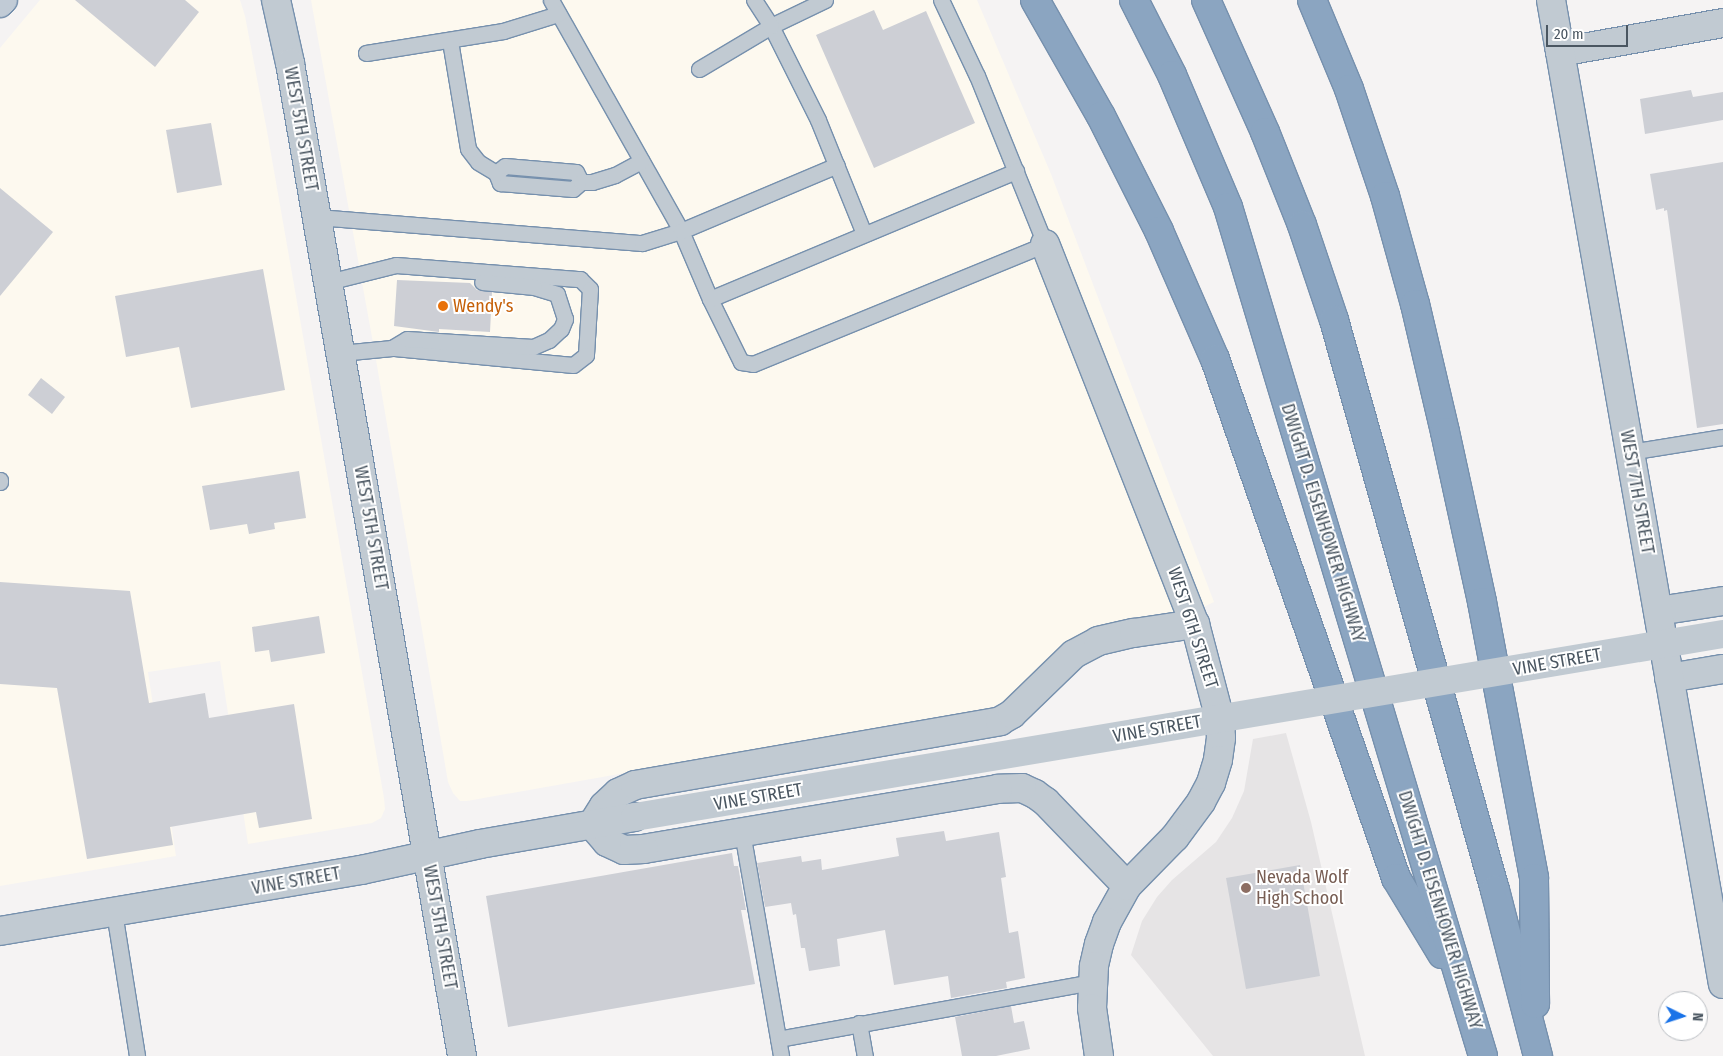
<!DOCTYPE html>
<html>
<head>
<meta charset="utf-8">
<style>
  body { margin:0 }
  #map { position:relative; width:1723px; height:1056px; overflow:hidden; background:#f5f3f3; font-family:"Fira Sans Condensed",sans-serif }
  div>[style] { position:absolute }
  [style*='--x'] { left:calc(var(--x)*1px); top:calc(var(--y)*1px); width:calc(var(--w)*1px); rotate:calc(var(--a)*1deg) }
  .commercial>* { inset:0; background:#fdf9ef }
  .education>* { inset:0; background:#e6e4e5 }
  .building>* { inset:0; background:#cdcfd5 }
  .roads { filter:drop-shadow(1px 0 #7690ad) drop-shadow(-1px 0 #7690ad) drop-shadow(0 1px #7690ad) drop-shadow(0 -1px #7690ad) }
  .service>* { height:15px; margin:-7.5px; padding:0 7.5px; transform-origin:7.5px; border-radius:7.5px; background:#c1cad2 }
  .minor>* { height:28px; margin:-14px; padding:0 14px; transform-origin:14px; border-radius:14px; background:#c1cad2 }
  .tertiary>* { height:28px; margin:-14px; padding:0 14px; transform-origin:14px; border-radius:14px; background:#c1cad2 }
  .secondary>* { height:28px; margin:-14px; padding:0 14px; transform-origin:14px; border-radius:14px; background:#c1cbd6 }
  .motorway>* { height:28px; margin:-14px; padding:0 14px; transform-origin:14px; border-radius:14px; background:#8ba5c1 }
  .tertiary-bridge>* { height:28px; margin:-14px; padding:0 14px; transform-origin:14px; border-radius:14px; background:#c1cad2 }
  .dots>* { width:14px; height:14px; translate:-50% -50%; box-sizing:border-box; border:2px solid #fff; border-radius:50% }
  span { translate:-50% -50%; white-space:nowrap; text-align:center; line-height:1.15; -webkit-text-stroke:4px #fff; paint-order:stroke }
  .street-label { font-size:18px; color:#4a5661 }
  .food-label { font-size:18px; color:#c56008 }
  .left { translate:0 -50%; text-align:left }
  .education-label { font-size:18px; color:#785e54 }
  .north { position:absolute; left:1658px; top:991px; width:50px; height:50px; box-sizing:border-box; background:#fff; border:1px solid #b7bbc0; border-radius:50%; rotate:94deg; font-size:14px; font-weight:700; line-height:20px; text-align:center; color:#4a5661 }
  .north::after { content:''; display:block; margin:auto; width:18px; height:22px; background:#1a73e8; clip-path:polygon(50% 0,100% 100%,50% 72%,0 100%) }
  .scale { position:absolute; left:1546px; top:25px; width:82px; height:22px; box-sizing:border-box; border:2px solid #4a5661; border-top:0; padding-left:6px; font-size:15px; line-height:18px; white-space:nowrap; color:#4a5661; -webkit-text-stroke:4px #fff; paint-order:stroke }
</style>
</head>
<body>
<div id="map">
  <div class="commercial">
    <i style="clip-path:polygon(40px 0,240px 0,245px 16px,267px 131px,384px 798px,385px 809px,381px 818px,372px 823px,248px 844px,220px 661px,148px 672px,176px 856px,0 886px,0 48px)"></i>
    <i style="clip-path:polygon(311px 0,977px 0,1051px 174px,1214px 602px,991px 708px,467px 801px,460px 801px,453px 793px,448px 782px,375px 354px)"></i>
  </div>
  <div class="education">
    <i style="clip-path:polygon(1286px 733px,1311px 822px,1365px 1056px,1213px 1056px,1131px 955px,1142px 921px,1157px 897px,1172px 880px,1216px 842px,1232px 818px,1244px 791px,1253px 739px)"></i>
  </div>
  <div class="building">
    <i style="clip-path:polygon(75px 0,185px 0,199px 12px,155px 67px)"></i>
    <i style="clip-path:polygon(874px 10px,883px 30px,926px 11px,975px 123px,874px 168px,816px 35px)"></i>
    <i style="clip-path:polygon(1691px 90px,1693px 97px,1723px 92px,1723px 120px,1645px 134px,1640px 99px)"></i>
    <i style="clip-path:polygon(211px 123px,222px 185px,177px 193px,166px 130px)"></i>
    <i style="clip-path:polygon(1723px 162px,1723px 424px,1697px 428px,1667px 210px,1664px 211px,1664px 208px,1656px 210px,1650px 174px)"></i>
    <i style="clip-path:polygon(0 188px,53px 232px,0 296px)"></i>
    <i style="clip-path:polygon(263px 269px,285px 390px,191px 408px,179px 347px,126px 357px,115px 296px)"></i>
    <i style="clip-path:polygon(397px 280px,470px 283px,477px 290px,492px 292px,490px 332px,439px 329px,439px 332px,394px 326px)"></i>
    <i style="clip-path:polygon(41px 378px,65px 397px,52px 414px,28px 395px)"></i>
    <i style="clip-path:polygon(299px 471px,306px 518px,274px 523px,275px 529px,249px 534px,247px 524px,210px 530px,202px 486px)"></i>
    <i style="clip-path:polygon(0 582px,130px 591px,149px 703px,205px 693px,209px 718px,294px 704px,312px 819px,259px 828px,256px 812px,170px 827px,173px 845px,87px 859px,57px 688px,0 684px)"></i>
    <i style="clip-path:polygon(319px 616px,325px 653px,271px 662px,269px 650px,255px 652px,252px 627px)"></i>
    <i style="clip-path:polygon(944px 831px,946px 841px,999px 832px,1006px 877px,1001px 878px,1009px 933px,1018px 931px,1025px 978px,1006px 982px,1007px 988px,951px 998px,948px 976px,894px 985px,885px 930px,837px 939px,840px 966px,809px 971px,805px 948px,801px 948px,796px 914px,793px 915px,791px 903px,765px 907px,757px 863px,801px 856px,802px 862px,821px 859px,822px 870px,899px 856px,896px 838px)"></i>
    <i style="clip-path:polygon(732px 853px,734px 866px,738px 866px,746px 910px,741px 910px,755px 984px,508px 1027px,486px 896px)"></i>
    <i style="clip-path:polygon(1300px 865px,1320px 976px,1246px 989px,1226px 878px)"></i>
    <i style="clip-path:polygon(1011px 1006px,1014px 1023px,1024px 1021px,1030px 1049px,996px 1056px,962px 1056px,955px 1017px)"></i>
  </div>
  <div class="roads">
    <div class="service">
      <i style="--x:551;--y:0;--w:265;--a:60.6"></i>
      <i style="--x:681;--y:231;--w:74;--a:66.9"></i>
      <i style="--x:710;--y:299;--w:70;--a:63.8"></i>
      <i style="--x:741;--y:362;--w:12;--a:9"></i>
      <i style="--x:753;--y:364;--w:316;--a:-22.3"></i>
      <i style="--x:1045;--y:244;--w:181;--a:-112"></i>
      <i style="--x:977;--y:76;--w:84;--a:-115.3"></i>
      <i style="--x:825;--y:0;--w:60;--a:154.3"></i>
      <i style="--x:771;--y:26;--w:105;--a:63.4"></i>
      <i style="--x:818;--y:120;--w:123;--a:68"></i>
      <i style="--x:450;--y:41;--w:109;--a:80.5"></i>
      <i style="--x:468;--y:149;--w:16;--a:52"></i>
      <i style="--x:478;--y:162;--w:21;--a:31"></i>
      <i style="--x:496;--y:173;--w:11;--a:68"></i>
      <i style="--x:500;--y:183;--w:73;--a:4.7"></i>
      <i style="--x:573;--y:189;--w:11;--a:-41"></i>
      <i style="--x:366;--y:53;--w:139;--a:-9.1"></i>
      <i style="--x:503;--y:31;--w:58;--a:-17.2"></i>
      <i style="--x:699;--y:69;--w:84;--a:-30.8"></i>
      <i style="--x:771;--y:26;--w:31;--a:-123"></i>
      <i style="--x:496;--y:173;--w:11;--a:-38"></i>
      <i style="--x:505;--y:166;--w:71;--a:4.8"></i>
      <i style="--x:576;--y:172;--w:11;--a:63"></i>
      <i style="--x:581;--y:182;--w:11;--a:0"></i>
      <i style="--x:592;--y:182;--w:24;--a:-17"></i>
      <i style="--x:615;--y:175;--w:30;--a:-28"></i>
      <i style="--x:317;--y:217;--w:326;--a:4.6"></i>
      <i style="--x:642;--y:243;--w:41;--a:-17.1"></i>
      <i style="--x:681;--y:231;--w:169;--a:-22.9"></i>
      <i style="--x:328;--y:282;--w:70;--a:-14"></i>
      <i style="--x:396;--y:265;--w:185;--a:4.4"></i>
      <i style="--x:580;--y:279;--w:14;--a:45"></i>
      <i style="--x:590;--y:289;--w:66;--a:93.5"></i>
      <i style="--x:586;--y:355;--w:16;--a:142"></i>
      <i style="--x:573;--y:365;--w:182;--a:-174.6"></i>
      <i style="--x:392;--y:348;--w:52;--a:174.5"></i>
      <i style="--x:710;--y:299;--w:332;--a:-22.7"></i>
      <i style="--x:392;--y:348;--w:17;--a:-31"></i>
      <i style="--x:407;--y:339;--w:126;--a:3.6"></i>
      <i style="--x:533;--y:347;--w:17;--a:-24"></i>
      <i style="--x:549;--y:340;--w:16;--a:-43"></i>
      <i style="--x:561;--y:329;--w:11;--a:-68"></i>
      <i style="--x:565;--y:319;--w:26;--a:-108"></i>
      <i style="--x:557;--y:294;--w:24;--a:-163"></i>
      <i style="--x:534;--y:287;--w:52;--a:-174.5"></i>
      <i style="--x:1630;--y:452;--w:94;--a:-9.2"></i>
      <i style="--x:0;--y:480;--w:2;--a:90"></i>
      <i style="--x:742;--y:832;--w:227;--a:80.1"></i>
      <i style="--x:114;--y:912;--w:146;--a:80.9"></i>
      <i style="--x:859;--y:1023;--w:34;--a:80"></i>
      <i style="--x:778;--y:1039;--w:320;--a:-10.3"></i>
    </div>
    <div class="minor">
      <i style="--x:1560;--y:52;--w:166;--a:-10.1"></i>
      <i style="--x:1045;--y:244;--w:409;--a:68.5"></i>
      <i style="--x:1195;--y:624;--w:98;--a:75.3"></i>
      <i style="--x:1220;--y:719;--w:19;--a:87"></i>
      <i style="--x:1221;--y:738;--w:22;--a:98"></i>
      <i style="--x:1218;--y:760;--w:24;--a:107"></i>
      <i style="--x:1211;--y:783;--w:21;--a:118"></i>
      <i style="--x:1201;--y:802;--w:44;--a:126.6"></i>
      <i style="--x:1175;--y:837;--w:69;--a:134.4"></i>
      <i style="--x:1127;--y:886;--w:41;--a:119.1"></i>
      <i style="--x:1107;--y:922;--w:23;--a:110"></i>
      <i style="--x:1099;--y:944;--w:23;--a:103"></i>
      <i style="--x:1094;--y:966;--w:42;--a:92.7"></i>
      <i style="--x:1092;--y:1008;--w:49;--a:81.7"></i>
      <i style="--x:1658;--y:611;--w:66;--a:-8.7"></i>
      <i style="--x:1669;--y:678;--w:55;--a:-9.5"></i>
      <i style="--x:1127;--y:886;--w:117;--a:-134"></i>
      <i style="--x:1046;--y:802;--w:14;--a:-144"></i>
      <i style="--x:1035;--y:794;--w:14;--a:-155"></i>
      <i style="--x:1022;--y:788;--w:24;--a:178"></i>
      <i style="--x:998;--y:789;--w:359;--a:170.4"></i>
      <i style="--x:644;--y:849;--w:20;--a:177"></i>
      <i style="--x:624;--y:850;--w:19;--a:-155"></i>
      <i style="--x:607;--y:842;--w:23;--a:-131"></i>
      <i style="--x:592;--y:825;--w:22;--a:-58"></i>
      <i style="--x:604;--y:806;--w:19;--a:-43"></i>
      <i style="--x:618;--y:793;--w:19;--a:-25"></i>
      <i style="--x:635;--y:785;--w:371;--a:-9.9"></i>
      <i style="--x:1000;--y:721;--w:14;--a:-30"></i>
      <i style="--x:1012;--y:714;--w:86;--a:-44.1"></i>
      <i style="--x:1074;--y:654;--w:27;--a:-28"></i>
      <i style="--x:1098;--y:641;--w:37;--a:-13"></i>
      <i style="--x:1134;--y:633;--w:62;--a:-8.4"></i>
    </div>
    <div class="tertiary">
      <i style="--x:276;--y:0;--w:65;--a:77.5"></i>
      <i style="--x:290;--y:63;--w:1008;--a:80.17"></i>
      <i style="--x:1551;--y:0;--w:999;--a:80.09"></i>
      <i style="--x:0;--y:931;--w:366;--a:-9.6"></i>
      <i style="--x:361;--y:870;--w:122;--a:-12.3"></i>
      <i style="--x:480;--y:844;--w:157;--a:-9.9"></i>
    </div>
    <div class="secondary">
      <i style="--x:0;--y:3;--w:4;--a:-45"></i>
    </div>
    <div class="motorway">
      <i style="--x:1035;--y:0;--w:133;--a:60.4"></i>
      <i style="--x:1101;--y:116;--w:129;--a:63.2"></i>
      <i style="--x:1159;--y:231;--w:140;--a:66.4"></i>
      <i style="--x:1215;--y:359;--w:550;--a:70.77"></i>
      <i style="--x:1396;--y:878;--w:89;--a:58.8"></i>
      <i style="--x:1134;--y:0;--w:84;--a:63.1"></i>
      <i style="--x:1172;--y:75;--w:143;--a:67"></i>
      <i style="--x:1228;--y:207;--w:886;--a:73.28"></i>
      <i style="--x:1206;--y:0;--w:145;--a:65.9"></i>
      <i style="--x:1265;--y:132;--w:100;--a:68.3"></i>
      <i style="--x:1302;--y:225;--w:100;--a:71.4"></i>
      <i style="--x:1334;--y:320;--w:592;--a:74.23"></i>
      <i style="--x:1495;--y:890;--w:171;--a:75.5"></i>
      <i style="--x:1312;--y:0;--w:96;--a:67.4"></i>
      <i style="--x:1349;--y:89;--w:113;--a:71.4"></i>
      <i style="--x:1385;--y:196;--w:112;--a:74.5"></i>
      <i style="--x:1415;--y:304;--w:131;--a:76.8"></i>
      <i style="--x:1445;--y:432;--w:174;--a:77.7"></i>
      <i style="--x:1482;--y:602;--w:281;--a:79.3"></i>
      <i style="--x:1534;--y:878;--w:126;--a:89.5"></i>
    </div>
  </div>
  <div class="tertiary-bridge">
    <i style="--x:635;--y:817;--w:1103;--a:-9.55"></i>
  </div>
  <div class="dots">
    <i style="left:443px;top:306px;background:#e8710a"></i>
    <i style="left:1246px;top:888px;background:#8d6e63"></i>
  </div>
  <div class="street-label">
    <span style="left:301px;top:129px;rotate:80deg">WEST 5TH STREET</span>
    <span style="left:1637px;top:492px;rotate:80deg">WEST 7TH STREET</span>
    <span style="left:1323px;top:523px;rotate:73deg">DWIGHT D. EISENHOWER HIGHWAY</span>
    <span style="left:371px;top:528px;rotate:80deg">WEST 5TH STREET</span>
    <span style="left:1193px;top:628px;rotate:72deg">WEST 6TH STREET</span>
    <span style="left:1557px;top:662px;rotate:-10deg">VINE STREET</span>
    <span style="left:1157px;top:729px;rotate:-10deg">VINE STREET</span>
    <span style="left:758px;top:797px;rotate:-10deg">VINE STREET</span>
    <span style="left:296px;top:881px;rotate:-10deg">VINE STREET</span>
    <span style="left:1440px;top:910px;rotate:73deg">DWIGHT D. EISENHOWER HIGHWAY</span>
    <span style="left:440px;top:927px;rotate:80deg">WEST 5TH STREET</span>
  </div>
  <div class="food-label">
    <span class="left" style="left:453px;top:306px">Wendy's</span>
  </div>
  <div class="education-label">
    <span class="left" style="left:1256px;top:888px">Nevada Wolf<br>High School</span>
  </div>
  <div class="north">N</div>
  <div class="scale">20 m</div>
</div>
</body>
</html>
